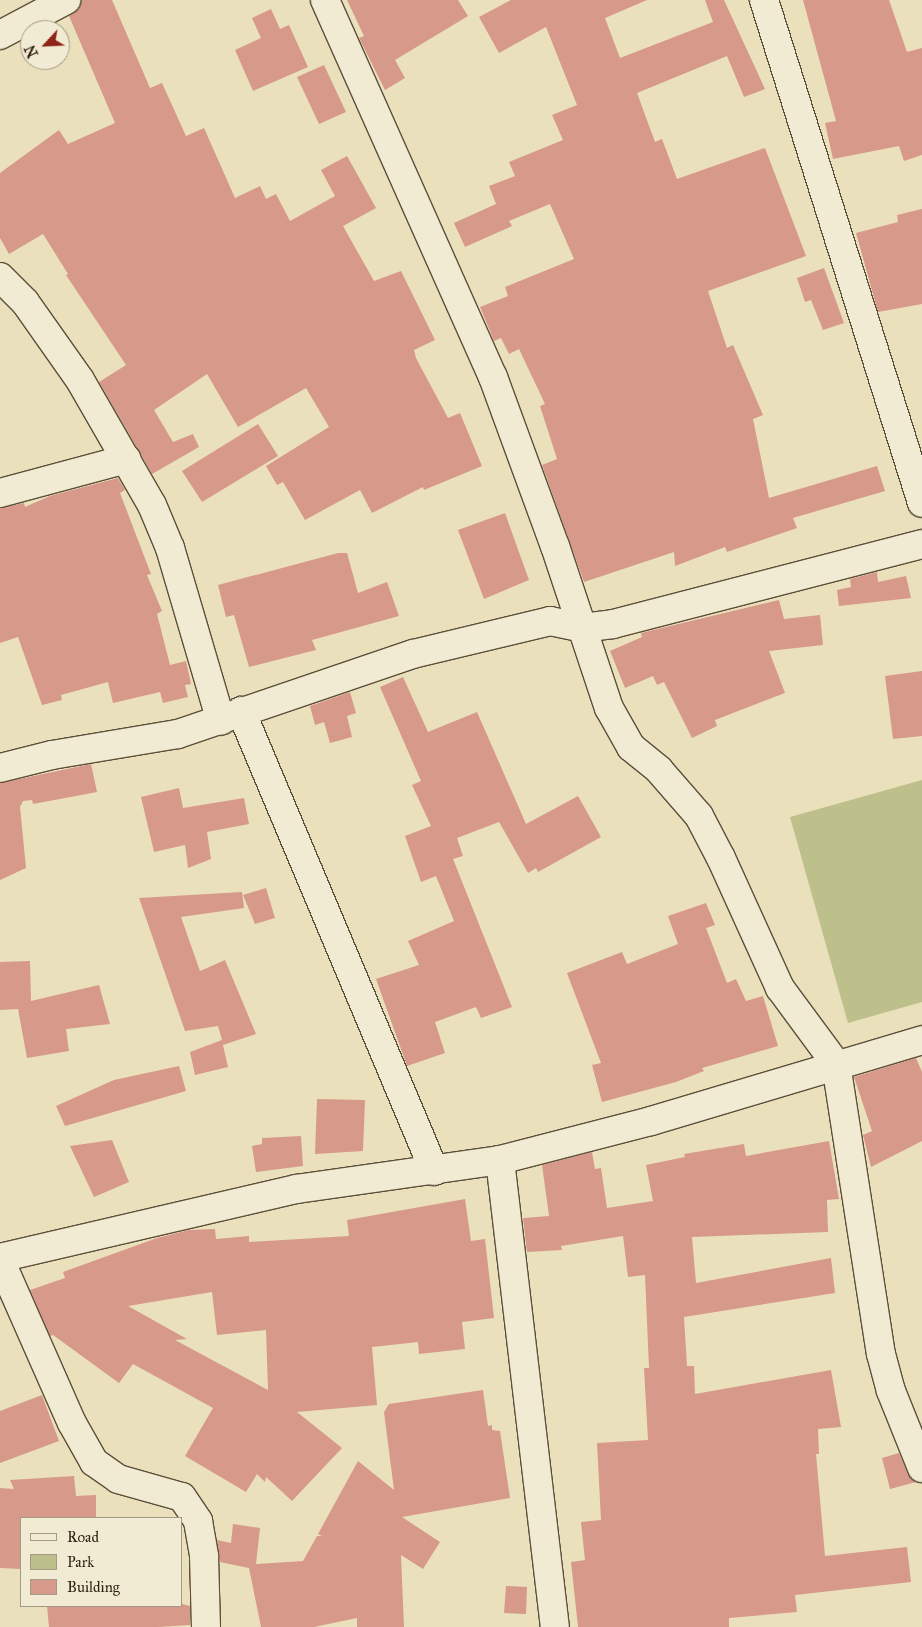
<!DOCTYPE html>
<html>
<head>
<meta charset="utf-8">
<style>
  body { margin:0 }
  #map { position:relative; width:922px; height:1627px; overflow:hidden; background:#ebe0bc; font-family:"IM FELL Great Primer",serif }
  div>[style] { position:absolute }
  [style*='--x'] { left:calc(var(--x)*1px); top:calc(var(--y)*1px); width:calc(var(--w)*1px); rotate:calc(var(--a)*1deg) }
  .green>* { inset:0; background:#bec08c }
  .building>* { inset:0; background:#d79989 }
  .roads { filter:drop-shadow(1px 0 #5c4f3a) drop-shadow(-1px 0 #5c4f3a) drop-shadow(0 1px #5c4f3a) drop-shadow(0 -1px #5c4f3a) }
  .minor>* { height:28px; margin:-14px; padding:0 14px; transform-origin:14px; border-radius:14px; background:#f2ebd3 }
  span { translate:-50% -50%; white-space:nowrap; text-align:center; line-height:1.15; -webkit-text-stroke:4px #f2ebd3; paint-order:stroke }
  .legend { position:absolute; left:20px; top:1517px; width:162px; height:90px; box-sizing:border-box; background:#f2ebd3; border:1px solid #a39985; margin:0; padding:6px 9px; list-style:none; font-size:15px; color:#2c1f0f }
  .legend li { display:flex; align-items:center; gap:10px; height:25px }
  .legend b { width:25px; border:1px solid #a39985 }
  .north { position:absolute; left:20px; top:20px; width:50px; height:50px; box-sizing:border-box; background:#f2ebd3; border:1px solid #a39985; border-radius:50%; rotate:245deg; font-size:14px; font-weight:700; line-height:20px; text-align:center; color:#2c1f0f }
  .north::after { content:''; display:block; margin:auto; width:18px; height:22px; background:#8f2418; clip-path:polygon(50% 0,100% 100%,50% 72%,0 100%) }
</style>
</head>
<body>
<div id="map">
  <div class="green">
    <i style="clip-path:polygon(922px 780px,922px 1002px,848px 1023px,790px 817px)"></i>
  </div>
  <div class="building">
    <i style="clip-path:polygon(82px 0,112px 0,150px 88px,162px 83px,186px 136px,204px 128px,235px 198px,260px 186px,266px 199px,276px 194px,290px 221px,335px 196px,321px 170px,347px 156px,376px 208px,343px 226px,374px 281px,401px 271px,435px 340px,414px 350px,416px 358px,448px 418px,460px 413px,482px 466px,424px 490px,423px 487px,372px 513px,360px 490px,305px 520px,283px 482px,277px 485px,266px 466px,329px 427px,306px 388px,238px 427px,207px 374px,154px 410px,173px 442px,193px 434px,199px 447px,152px 474px,99px 382px,126px 365px,66px 275px,68px 274px,43px 234px,9px 254px,0 238px,0 173px,59px 130px,68px 144px,115px 123px,69px 16px,79px 9px)"></i>
    <i style="clip-path:polygon(347px 0,458px 0,468px 16px,395px 60px,405px 78px,385px 90px,359px 38px,364px 36px)"></i>
    <i style="clip-path:polygon(511px 0,647px 0,605px 18px,620px 58px,713px 22px,705px 0,724px 0,765px 89px,744px 97px,727px 56px,637px 93px,655px 142px,662px 139px,677px 179px,765px 148px,806px 256px,708px 291px,727px 348px,733px 345px,763px 415px,753px 419px,769px 498px,877px 466px,885px 491px,793px 518px,797px 528px,727px 552px,725px 547px,675px 566px,674px 552px,584px 582px,542px 465px,557px 459px,540px 406px,545px 404px,519px 349px,509px 354px,501px 338px,494px 341px,480px 307px,508px 296px,505px 287px,574px 259px,550px 204px,509px 221px,512px 226px,465px 247px,454px 223px,496px 204px,489px 186px,515px 176px,509px 162px,563px 140px,552px 115px,577px 105px,546px 27px,499px 53px,479px 17px)"></i>
    <i style="clip-path:polygon(803px 0,889px 0,907px 52px,922px 48px,922px 155px,904px 161px,899px 146px,833px 159px,825px 123px,836px 121px)"></i>
    <i style="clip-path:polygon(271px 9px,280px 29px,289px 25px,308px 67px,253px 91px,235px 50px,261px 38px,252px 18px)"></i>
    <i style="clip-path:polygon(324px 65px,346px 112px,319px 124px,297px 77px)"></i>
    <i style="clip-path:polygon(922px 209px,922px 304px,878px 312px,856px 233px,898px 222px,897px 215px)"></i>
    <i style="clip-path:polygon(824px 268px,844px 323px,823px 330px,811px 300px,805px 302px,797px 278px)"></i>
    <i style="clip-path:polygon(258px 424px,278px 456px,202px 502px,182px 471px)"></i>
    <i style="clip-path:polygon(118px 478px,125px 490px,120px 493px,151px 574px,147px 575px,162px 611px,157px 614px,170px 665px,186px 661px,191px 684px,185px 685px,188px 697px,163px 703px,160px 692px,113px 703px,108px 682px,61px 695px,62px 700px,42px 705px,18px 637px,0 643px,0 508px,24px 503px,25px 507px,50px 496px)"></i>
    <i style="clip-path:polygon(505px 513px,529px 580px,484px 599px,458px 530px)"></i>
    <i style="clip-path:polygon(338px 553px,347px 553px,358px 593px,387px 582px,399px 616px,312px 640px,316px 650px,249px 667px,234px 615px,226px 617px,218px 585px)"></i>
    <i style="clip-path:polygon(877px 572px,878px 582px,906px 576px,911px 598px,839px 606px,837px 590px,851px 587px,850px 579px)"></i>
    <i style="clip-path:polygon(779px 600px,784px 619px,820px 615px,823px 645px,769px 651px,785px 693px,715px 720px,717px 726px,692px 738px,664px 682px,657px 685px,653px 676px,625px 688px,610px 651px,642px 637px,641px 633px)"></i>
    <i style="clip-path:polygon(922px 671px,922px 736px,893px 739px,885px 676px)"></i>
    <i style="clip-path:polygon(403px 677px,428px 732px,477px 712px,526px 824px,578px 796px,601px 837px,538px 872px,536px 868px,528px 873px,499px 822px,457px 838px,463px 856px,453px 859px,512px 1007px,481px 1018px,476px 1007px,435px 1022px,445px 1053px,407px 1066px,376px 979px,419px 965px,408px 941px,454px 921px,436px 876px,421px 882px,405px 836px,431px 826px,412px 785px,421px 781px,380px 687px)"></i>
    <i style="clip-path:polygon(350px 692px,356px 713px,347px 716px,352px 737px,330px 743px,324px 722px,315px 725px,310px 706px)"></i>
    <i style="clip-path:polygon(91px 764px,97px 792px,33px 804px,32px 800px,23px 801px,20px 807px,26px 868px,0 880px,0 783px)"></i>
    <i style="clip-path:polygon(179px 788px,183px 808px,244px 798px,249px 824px,207px 832px,211px 859px,188px 868px,185px 845px,154px 852px,141px 797px)"></i>
    <i style="clip-path:polygon(266px 888px,275px 918px,255px 924px,243px 895px)"></i>
    <i style="clip-path:polygon(242px 892px,244px 908px,181px 917px,200px 971px,225px 960px,256px 1034px,223px 1045px,222px 1041px,228px 1067px,195px 1075px,190px 1052px,222px 1040px,218px 1026px,185px 1031px,139px 898px)"></i>
    <i style="clip-path:polygon(706px 903px,715px 925px,706px 928px,727px 983px,736px 979px,746px 1001px,763px 996px,778px 1046px,702px 1068px,704px 1071px,676px 1082px,602px 1102px,592px 1065px,601px 1063px,567px 973px,622px 952px,627px 964px,678px 944px,668px 916px)"></i>
    <i style="clip-path:polygon(30px 961px,31px 1001px,99px 985px,110px 1024px,66px 1029px,69px 1051px,27px 1058px,18px 1009px,0 1010px,0 962px)"></i>
    <i style="clip-path:polygon(916px 1058px,922px 1072px,922px 1141px,871px 1167px,863px 1135px,872px 1131px,854px 1077px)"></i>
    <i style="clip-path:polygon(179px 1066px,186px 1091px,65px 1126px,56px 1106px,114px 1080px)"></i>
    <i style="clip-path:polygon(317px 1099px,365px 1100px,363px 1151px,315px 1154px)"></i>
    <i style="clip-path:polygon(301px 1136px,303px 1166px,256px 1172px,252px 1146px,262px 1144px,262px 1138px)"></i>
    <i style="clip-path:polygon(112px 1140px,129px 1182px,94px 1197px,70px 1146px)"></i>
    <i style="clip-path:polygon(829px 1141px,839px 1199px,827px 1200px,828px 1232px,692px 1237px,696px 1283px,831px 1258px,835px 1293px,684px 1317px,687px 1366px,694px 1366px,695px 1394px,831px 1370px,841px 1427px,818px 1429px,819px 1454px,816px 1454px,825px 1556px,907px 1547px,911px 1582px,795px 1595px,797px 1612px,729px 1618px,729px 1627px,578px 1627px,571px 1562px,585px 1560px,581px 1522px,601px 1520px,597px 1443px,648px 1440px,644px 1368px,649px 1368px,645px 1275px,628px 1277px,623px 1236px,561px 1246px,562px 1250px,527px 1252px,523px 1218px,549px 1216px,542px 1165px,592px 1152px,595px 1169px,601px 1168px,607px 1208px,653px 1201px,646px 1165px,685px 1157px,684px 1154px,744px 1144px,746px 1156px)"></i>
    <i style="clip-path:polygon(evenodd,465px 1199px,471px 1241px,485px 1239px,494px 1318px,462px 1322px,465px 1349px,419px 1354px,418px 1342px,372px 1347px,377px 1405px,297px 1412px,342px 1448px,292px 1501px,266px 1477px,265px 1482px,257px 1474px,246px 1492px,185px 1456px,213px 1408px,133px 1364px,119px 1383px,53px 1335px,50px 1336px,30px 1290px,65px 1278px,63px 1272px,157px 1238px,189px 1230px,215px 1229px,216px 1239px,249px 1236px,249px 1242px,349px 1236px,347px 1220px,465px 1199px,212px 1292px,217px 1335px,266px 1330px,268px 1390px,175px 1340px,187px 1339px,128px 1306px,212px 1292px)"></i>
    <i style="clip-path:polygon(483px 1390px,488px 1426px,492px 1425px,492px 1430px,500px 1431px,510px 1498px,402px 1517px,440px 1542px,423px 1569px,401px 1555px,404px 1627px,357px 1627px,357px 1618px,314px 1627px,261px 1627px,249px 1568px,220px 1562px,217px 1540px,231px 1543px,233px 1524px,260px 1528px,256px 1564px,303px 1561px,317px 1536px,322px 1536px,318px 1534px,358px 1461px,394px 1490px,384px 1412px,389px 1404px)"></i>
    <i style="clip-path:polygon(42px 1395px,59px 1441px,0 1463px,0 1411px)"></i>
    <i style="clip-path:polygon(899px 1453px,908px 1474px,916px 1482px,890px 1489px,882px 1458px)"></i>
    <i style="clip-path:polygon(74px 1476px,76px 1496px,96px 1495px,96px 1518px,21px 1518px,21px 1569px,0 1568px,0 1488px,14px 1489px,10px 1480px)"></i>
    <i style="clip-path:polygon(506px 1586px,527px 1587px,526px 1614px,504px 1613px)"></i>
    <i style="clip-path:polygon(182px 1604px,190px 1606px,190px 1625px,158px 1627px,49px 1627px,47px 1606px)"></i>
  </div>
  <div class="roads">
    <div class="minor">
      <i style="--x:325;--y:0;--w:413;--a:66"></i>
      <i style="--x:493;--y:377;--w:180;--a:69.9"></i>
      <i style="--x:555;--y:546;--w:171;--a:71.6"></i>
      <i style="--x:609;--y:708;--w:45;--a:60.6"></i>
      <i style="--x:631;--y:747;--w:36;--a:39"></i>
      <i style="--x:659;--y:770;--w:61;--a:49"></i>
      <i style="--x:699;--y:816;--w:47;--a:62.4"></i>
      <i style="--x:721;--y:858;--w:143;--a:65.6"></i>
      <i style="--x:780;--y:988;--w:94;--a:53.6"></i>
      <i style="--x:836;--y:1064;--w:293;--a:81.2"></i>
      <i style="--x:881;--y:1354;--w:38;--a:75"></i>
      <i style="--x:891;--y:1391;--w:83;--a:68.1"></i>
      <i style="--x:764;--y:0;--w:527;--a:72.56"></i>
      <i style="--x:0;--y:35;--w:75;--a:-27.9"></i>
      <i style="--x:0;--y:277;--w:35;--a:45"></i>
      <i style="--x:25;--y:302;--w:95;--a:54.8"></i>
      <i style="--x:80;--y:380;--w:144;--a:60.1"></i>
      <i style="--x:152;--y:505;--w:47;--a:67.3"></i>
      <i style="--x:170;--y:548;--w:180;--a:73.6"></i>
      <i style="--x:0;--y:493;--w:131;--a:-15"></i>
      <i style="--x:241;--y:711;--w:499;--a:67.2"></i>
      <i style="--x:0;--y:768;--w:54;--a:-14"></i>
      <i style="--x:52;--y:755;--w:128;--a:-9.5"></i>
      <i style="--x:178;--y:734;--w:248;--a:-18.8"></i>
      <i style="--x:413;--y:654;--w:141;--a:-13.5"></i>
      <i style="--x:550;--y:621;--w:33;--a:12"></i>
      <i style="--x:582;--y:628;--w:31;--a:-7"></i>
      <i style="--x:613;--y:624;--w:319;--a:-14.5"></i>
      <i style="--x:500;--y:1160;--w:470;--a:83.3"></i>
      <i style="--x:0;--y:1258;--w:305;--a:-13.1"></i>
      <i style="--x:297;--y:1189;--w:205;--a:-8.1"></i>
      <i style="--x:500;--y:1160;--w:156;--a:-14.5"></i>
      <i style="--x:651;--y:1121;--w:283;--a:-16.6"></i>
      <i style="--x:0;--y:1260;--w:178;--a:66.2"></i>
      <i style="--x:72;--y:1423;--w:45;--a:60.6"></i>
      <i style="--x:94;--y:1462;--w:29;--a:35"></i>
      <i style="--x:118;--y:1479;--w:66;--a:15.7"></i>
      <i style="--x:182;--y:1497;--w:29;--a:56"></i>
      <i style="--x:198;--y:1521;--w:36;--a:80"></i>
      <i style="--x:204;--y:1556;--w:71;--a:88.4"></i>
    </div>
  </div>
  <ul class="legend">
  <li><b style="height:6px;background:#f2ebd3"></b>Road</li>
  <li><b style="height:14px;background:#bec08c"></b>Park</li>
  <li><b style="height:14px;background:#d79989"></b>Building</li>
  </ul>
  <div class="north">N</div>
</div>
</body>
</html>
